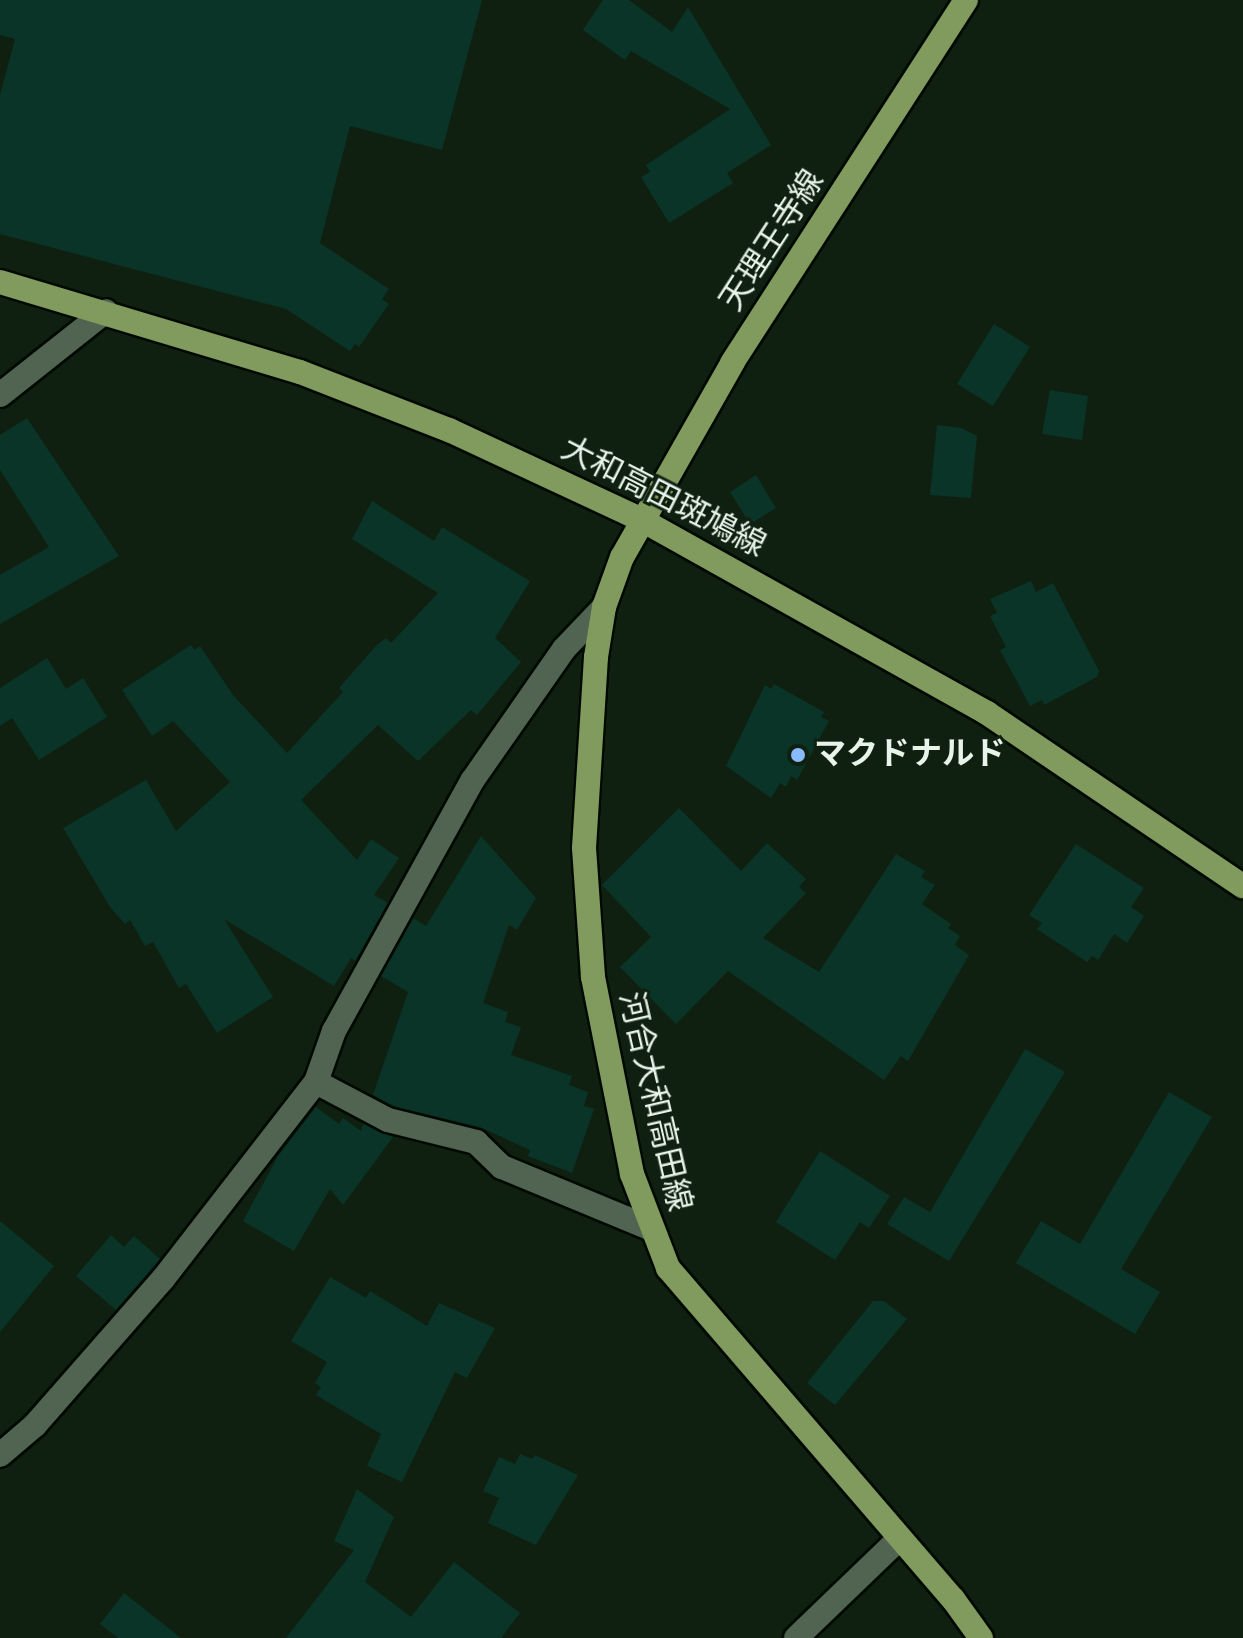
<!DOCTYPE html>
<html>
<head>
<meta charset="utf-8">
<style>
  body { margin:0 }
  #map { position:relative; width:1243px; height:1638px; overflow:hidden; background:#0f2011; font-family:Spectral,"Noto Sans JP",serif }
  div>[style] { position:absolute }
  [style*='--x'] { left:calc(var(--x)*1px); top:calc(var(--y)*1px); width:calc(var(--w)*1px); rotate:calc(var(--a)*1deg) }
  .building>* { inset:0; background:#0a3427 }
  .roads { filter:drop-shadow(2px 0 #000901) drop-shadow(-2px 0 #000901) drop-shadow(0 2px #000901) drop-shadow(0 -2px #000901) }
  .minor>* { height:24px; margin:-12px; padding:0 12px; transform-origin:12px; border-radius:12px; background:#506451 }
  .major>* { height:24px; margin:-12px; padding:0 12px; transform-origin:12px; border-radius:12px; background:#809b5d }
  .dots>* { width:22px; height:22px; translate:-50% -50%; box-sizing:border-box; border:4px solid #0f2011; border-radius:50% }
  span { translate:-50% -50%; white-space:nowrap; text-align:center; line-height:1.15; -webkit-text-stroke:6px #0f2011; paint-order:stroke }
  .street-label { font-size:32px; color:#e8f4e9 }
  .poi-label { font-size:32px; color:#e8f4e9; font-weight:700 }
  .left { translate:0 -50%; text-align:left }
</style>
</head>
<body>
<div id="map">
  <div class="building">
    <i style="clip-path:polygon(0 0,482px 0,442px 150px,350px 126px,320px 243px,389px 289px,382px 299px,389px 304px,359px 347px,355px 344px,350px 351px,286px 309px,0 234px,0 95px,15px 39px,0 35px)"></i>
    <i style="clip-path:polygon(603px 0,629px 0,672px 32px,688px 7px,771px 145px,727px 173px,733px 183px,669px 223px,641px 177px,650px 172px,646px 165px,730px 109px,631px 51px,625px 60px,583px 30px)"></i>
    <i style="clip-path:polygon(994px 324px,1030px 347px,993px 406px,957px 384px)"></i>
    <i style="clip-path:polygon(1050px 390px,1088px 396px,1082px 440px,1042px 434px)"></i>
    <i style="clip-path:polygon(27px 418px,119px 556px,0 624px,0 575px,49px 547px,0 470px,0 435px)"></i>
    <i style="clip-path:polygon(937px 425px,961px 428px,977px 436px,971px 498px,930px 495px)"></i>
    <i style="clip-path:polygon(756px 475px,776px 508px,750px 524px,730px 492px)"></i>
    <i style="clip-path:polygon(372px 501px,434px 541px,442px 527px,530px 581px,495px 638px,521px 662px,477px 715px,471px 710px,418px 761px,378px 725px,301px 800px,357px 860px,371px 839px,399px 858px,374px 895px,388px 903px,355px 961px,351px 958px,334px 986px,224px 919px,273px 997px,217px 1033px,186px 984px,179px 988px,153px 942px,145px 946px,130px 920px,125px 924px,110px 907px,63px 828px,146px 780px,176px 831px,230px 782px,173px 721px,152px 736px,122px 690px,191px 645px,194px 650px,200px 646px,233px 695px,287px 753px,343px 692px,339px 688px,375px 647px,386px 638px,391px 643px,438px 593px,352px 539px)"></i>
    <i style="clip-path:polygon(1031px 581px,1036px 592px,1053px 583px,1099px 671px,1097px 677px,1044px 705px,1042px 700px,1030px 706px,1000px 650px,1006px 647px,990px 616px,997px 613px,990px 599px)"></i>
    <i style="clip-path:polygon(47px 658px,66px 689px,83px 678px,107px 717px,39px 760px,12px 718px,0 726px,0 688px)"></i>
    <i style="clip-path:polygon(774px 684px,824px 712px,821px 717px,829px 721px,797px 780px,791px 776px,786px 787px,780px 783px,771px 798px,726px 766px,765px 685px,771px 689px)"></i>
    <i style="clip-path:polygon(679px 808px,741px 871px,767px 843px,806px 879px,799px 887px,806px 893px,763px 938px,819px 972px,896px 854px,925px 871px,921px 877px,935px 885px,922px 904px,951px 924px,948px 928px,960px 936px,955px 945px,969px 955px,908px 1061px,901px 1056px,884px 1080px,728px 971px,676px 1024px,620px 967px,651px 937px,602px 885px)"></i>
    <i style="clip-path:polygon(481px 836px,536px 898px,517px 930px,509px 925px,483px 1003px,508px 1012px,505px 1022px,521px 1027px,511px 1055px,572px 1076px,569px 1085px,588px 1092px,584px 1106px,594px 1109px,572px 1173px,528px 1156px,530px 1150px,480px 1127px,393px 1106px,373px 1095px,408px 992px,381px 976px,413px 918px,426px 926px)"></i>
    <i style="clip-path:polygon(1076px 844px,1144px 888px,1131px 907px,1144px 916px,1127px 943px,1114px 934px,1098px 960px,1092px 956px,1087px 962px,1037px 929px,1042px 923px,1029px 915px)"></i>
    <i style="clip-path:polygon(1025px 1049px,1065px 1072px,949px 1261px,887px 1224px,904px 1197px,930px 1212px)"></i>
    <i style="clip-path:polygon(1169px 1092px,1212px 1117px,1121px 1269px,1160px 1292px,1135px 1334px,1016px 1263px,1041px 1221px,1080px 1244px)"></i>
    <i style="clip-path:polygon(316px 1107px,339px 1124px,343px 1118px,361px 1131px,363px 1124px,393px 1137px,343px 1205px,330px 1189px,294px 1251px,243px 1221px,278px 1156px)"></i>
    <i style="clip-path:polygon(820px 1151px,890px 1196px,869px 1228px,860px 1222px,835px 1260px,776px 1222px)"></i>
    <i style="clip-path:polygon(0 1221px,54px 1266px,0 1332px)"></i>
    <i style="clip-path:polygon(111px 1235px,124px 1247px,134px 1236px,160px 1259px,116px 1310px,76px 1276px)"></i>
    <i style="clip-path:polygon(330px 1277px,366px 1298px,370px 1291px,427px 1326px,439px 1303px,495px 1328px,467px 1378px,455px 1372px,402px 1482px,367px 1466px,381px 1434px,316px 1395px,321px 1387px,315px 1383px,327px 1362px,291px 1341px)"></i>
    <i style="clip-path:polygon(873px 1301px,884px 1301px,907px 1319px,835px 1405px,807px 1383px)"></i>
    <i style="clip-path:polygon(520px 1454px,532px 1459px,535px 1455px,578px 1475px,536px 1545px,488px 1523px,499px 1498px,483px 1491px,499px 1457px,515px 1464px)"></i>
    <i style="clip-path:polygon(357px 1489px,394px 1517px,365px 1582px,411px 1617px,454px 1562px,520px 1613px,501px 1638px,286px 1638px,354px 1550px,334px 1541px)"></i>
    <i style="clip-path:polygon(124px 1593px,181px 1638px,118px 1638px,100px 1624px)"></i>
  </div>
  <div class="roads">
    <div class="minor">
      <i style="--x:0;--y:395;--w:135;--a:-38.4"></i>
      <i style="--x:316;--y:1082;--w:81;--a:27.8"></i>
      <i style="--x:388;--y:1120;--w:91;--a:14"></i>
      <i style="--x:476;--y:1142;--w:36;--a:44"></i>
      <i style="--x:502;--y:1167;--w:159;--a:22.5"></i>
      <i style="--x:0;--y:1455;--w:46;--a:-40.6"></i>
      <i style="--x:35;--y:1425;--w:194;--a:-48.8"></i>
      <i style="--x:163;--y:1279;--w:249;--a:-52.2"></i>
      <i style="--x:316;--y:1082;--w:54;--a:-70.6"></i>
      <i style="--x:334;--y:1031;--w:286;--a:-61.1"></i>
      <i style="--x:472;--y:781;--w:161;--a:-55.1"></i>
      <i style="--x:564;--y:649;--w:58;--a:-46.4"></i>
      <i style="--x:796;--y:1638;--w:144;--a:-43.9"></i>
    </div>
    <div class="major">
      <i style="--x:966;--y:0;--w:431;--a:122.8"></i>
      <i style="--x:733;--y:362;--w:224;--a:119.6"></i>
      <i style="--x:622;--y:557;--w:53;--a:109.8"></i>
      <i style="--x:604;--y:607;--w:51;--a:99.1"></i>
      <i style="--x:596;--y:657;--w:191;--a:93.6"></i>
      <i style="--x:584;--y:848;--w:129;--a:86"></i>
      <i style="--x:593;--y:977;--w:201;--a:78.8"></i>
      <i style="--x:632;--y:1174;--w:101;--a:69"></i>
      <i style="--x:668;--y:1268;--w:437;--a:49.3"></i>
      <i style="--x:953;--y:1599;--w:48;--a:54.3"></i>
      <i style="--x:0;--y:282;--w:313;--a:16.7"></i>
      <i style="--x:300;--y:372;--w:160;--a:21.3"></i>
      <i style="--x:449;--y:430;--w:211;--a:25"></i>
      <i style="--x:640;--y:519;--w:398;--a:29.2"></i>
      <i style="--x:987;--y:713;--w:309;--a:34.1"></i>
    </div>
  </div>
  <div class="dots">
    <i style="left:798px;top:755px;background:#88bafc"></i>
  </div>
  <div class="street-label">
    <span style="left:773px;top:241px;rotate:-57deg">天理王寺線</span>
    <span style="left:663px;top:498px;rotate:27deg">大和高田斑鳩線</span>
    <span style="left:654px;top:1102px;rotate:77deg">河合大和高田線</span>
  </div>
  <div class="poi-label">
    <span class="left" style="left:814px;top:755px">マクドナルド</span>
  </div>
</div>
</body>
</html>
